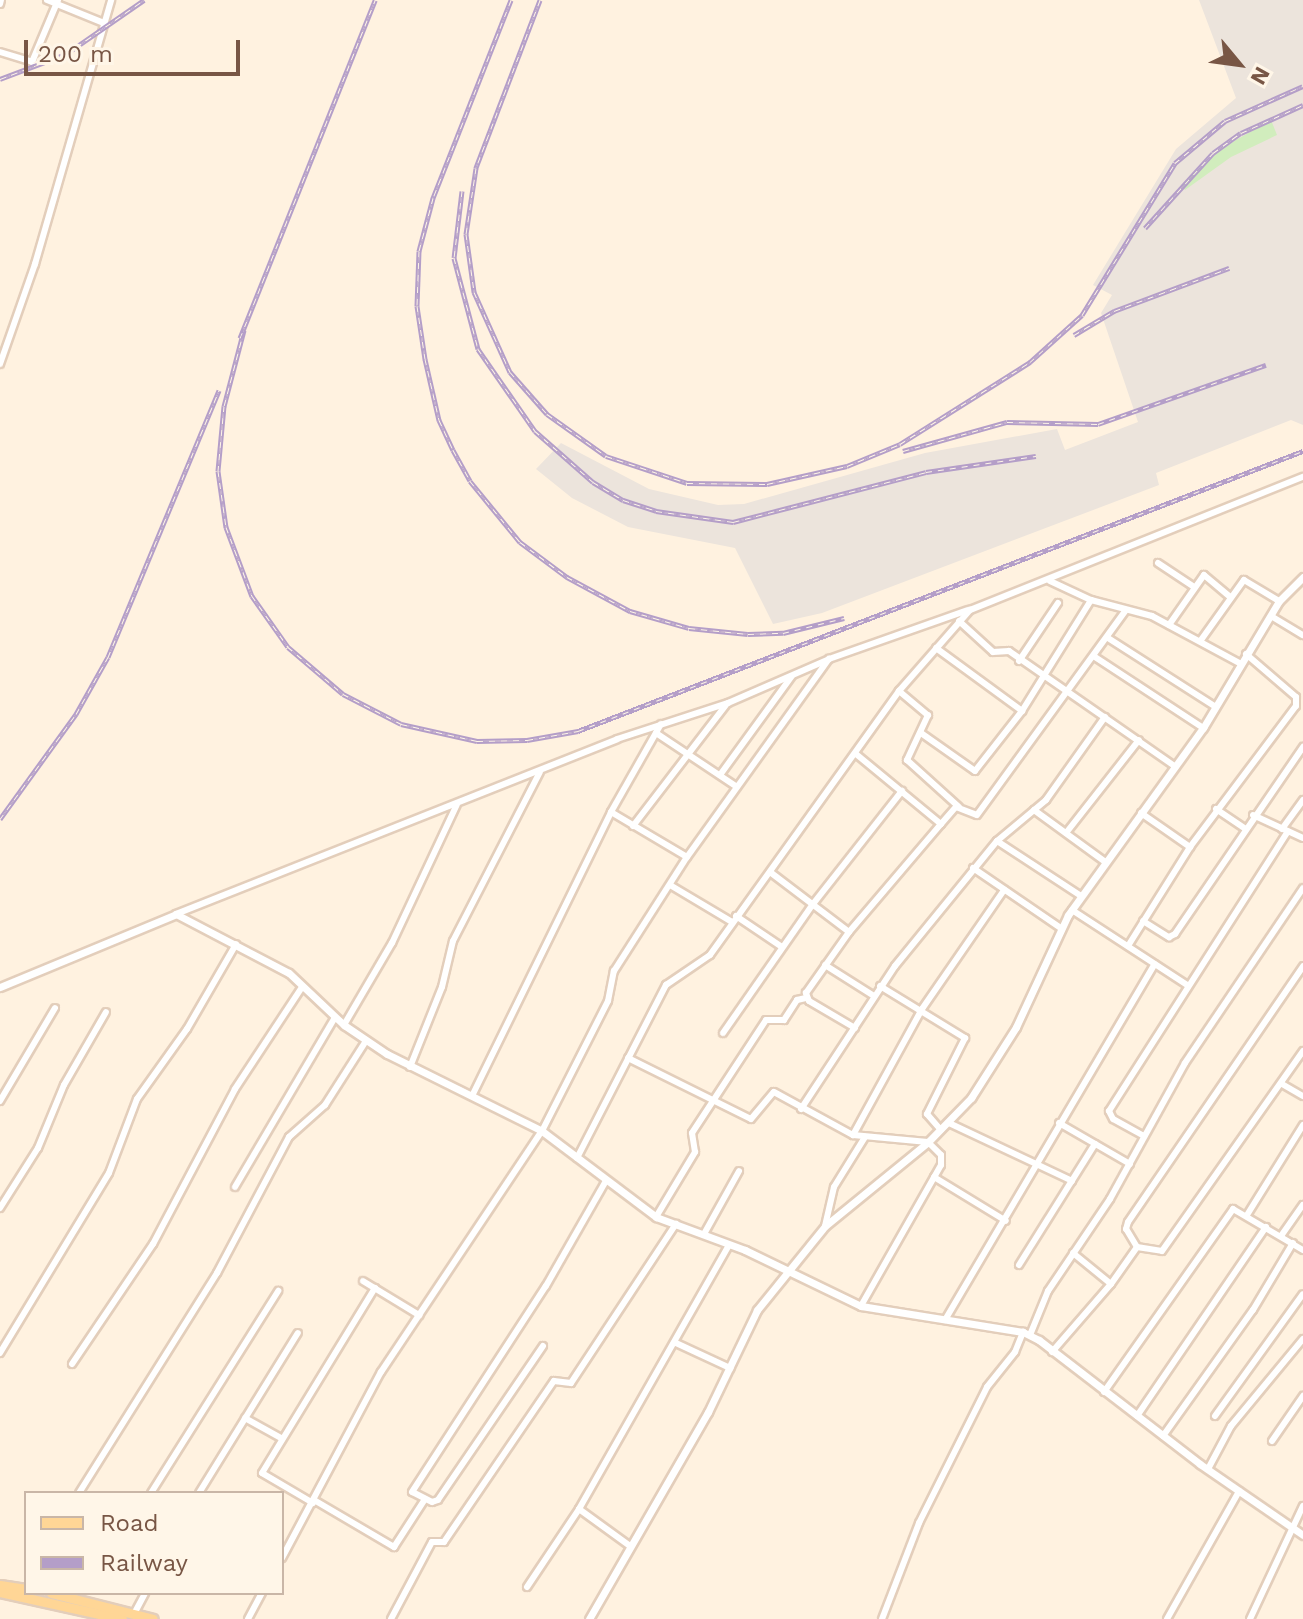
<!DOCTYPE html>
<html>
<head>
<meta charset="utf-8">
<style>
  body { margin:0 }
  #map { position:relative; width:1303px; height:1619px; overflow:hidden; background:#fff2e0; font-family:"Work Sans",sans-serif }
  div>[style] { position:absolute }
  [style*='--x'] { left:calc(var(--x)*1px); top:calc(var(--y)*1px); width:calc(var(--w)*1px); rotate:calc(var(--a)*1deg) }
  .industrial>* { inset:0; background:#ece4dc }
  .green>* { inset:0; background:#d1edbd }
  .roads { filter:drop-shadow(2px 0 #e3cebb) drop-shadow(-2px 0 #e3cebb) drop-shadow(0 2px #e3cebb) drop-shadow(0 -2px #e3cebb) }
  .minor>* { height:6px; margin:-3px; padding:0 3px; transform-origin:3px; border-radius:3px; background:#fff }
  .tertiary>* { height:7px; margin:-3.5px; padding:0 3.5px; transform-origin:3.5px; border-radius:3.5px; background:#fff }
  .primary>* { height:9px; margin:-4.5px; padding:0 4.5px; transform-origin:4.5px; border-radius:4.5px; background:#ffd696 }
  .rail>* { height:5px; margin-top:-2.5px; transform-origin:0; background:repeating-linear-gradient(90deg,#fff6e8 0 6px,#b49ec8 0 12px); box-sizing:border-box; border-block:2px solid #b49ec8 }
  span { translate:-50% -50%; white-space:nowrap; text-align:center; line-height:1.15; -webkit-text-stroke:7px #fff6e8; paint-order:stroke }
  .legend { position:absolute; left:24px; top:1491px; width:260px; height:104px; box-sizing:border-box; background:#fff6e8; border:2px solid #c9b6a7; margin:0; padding:10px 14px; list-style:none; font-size:24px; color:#785645 }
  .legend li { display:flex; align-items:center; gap:16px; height:40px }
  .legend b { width:40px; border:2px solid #c9b6a7 }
  .north { position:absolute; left:1199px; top:24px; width:80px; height:80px; -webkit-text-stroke:6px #fff6e8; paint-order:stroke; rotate:119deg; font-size:22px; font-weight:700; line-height:32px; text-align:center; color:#785645 }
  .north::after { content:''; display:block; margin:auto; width:28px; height:36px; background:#785645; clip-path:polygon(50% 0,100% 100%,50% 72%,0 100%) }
  .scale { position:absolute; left:24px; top:40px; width:216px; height:36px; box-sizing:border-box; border:4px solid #785645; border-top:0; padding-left:10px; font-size:24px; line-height:28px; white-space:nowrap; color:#785645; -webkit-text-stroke:6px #fff6e8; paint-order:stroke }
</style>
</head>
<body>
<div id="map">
  <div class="industrial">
    <i style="clip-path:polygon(1199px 0,1303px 0,1303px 425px,1291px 420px,1156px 473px,1159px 485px,822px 613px,773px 624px,735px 548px,628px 527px,572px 498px,536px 469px,561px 443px,649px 489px,718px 505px,744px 504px,925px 453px,1057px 429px,1065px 450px,1138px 422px,1101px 313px,1112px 295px,1093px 285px,1176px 149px,1236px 98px)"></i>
  </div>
  <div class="green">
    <i style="clip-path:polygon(1271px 120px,1277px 135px,1231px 157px,1185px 190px,1181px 185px,1222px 148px)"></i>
  </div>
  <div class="roads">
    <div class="minor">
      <i style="--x:47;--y:0;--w:61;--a:22"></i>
      <i style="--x:0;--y:4;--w:4;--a:-76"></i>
      <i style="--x:0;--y:52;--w:34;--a:17"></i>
      <i style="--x:32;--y:62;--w:67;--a:-67.2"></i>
      <i style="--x:0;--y:364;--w:106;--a:-70.7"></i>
      <i style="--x:35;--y:264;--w:275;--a:-73.9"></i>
      <i style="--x:1158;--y:563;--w:43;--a:33.7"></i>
      <i style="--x:1050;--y:581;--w:45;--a:24.9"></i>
      <i style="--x:1091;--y:600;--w:63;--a:14.7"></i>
      <i style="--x:1152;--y:616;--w:101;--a:28.3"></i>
      <i style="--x:1271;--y:616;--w:37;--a:31"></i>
      <i style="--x:959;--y:621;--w:46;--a:42.4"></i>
      <i style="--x:993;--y:652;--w:16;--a:-4"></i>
      <i style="--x:1009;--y:651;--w:203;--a:34.8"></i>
      <i style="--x:1169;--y:625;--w:61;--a:-55"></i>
      <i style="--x:1204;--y:575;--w:34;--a:40"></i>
      <i style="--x:1108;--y:638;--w:128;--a:32.6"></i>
      <i style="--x:1201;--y:640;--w:74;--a:-54.4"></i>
      <i style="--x:1244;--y:580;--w:41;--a:31"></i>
      <i style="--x:936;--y:648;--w:107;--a:36.2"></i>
      <i style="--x:1095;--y:657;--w:129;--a:33.3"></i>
      <i style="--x:1019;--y:661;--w:70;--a:-56.1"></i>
      <i style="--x:899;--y:691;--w:38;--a:40"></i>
      <i style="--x:928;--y:715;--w:50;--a:115"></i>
      <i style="--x:907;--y:760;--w:70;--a:42.1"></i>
      <i style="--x:656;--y:733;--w:97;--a:33.7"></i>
      <i style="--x:921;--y:733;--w:66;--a:35.1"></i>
      <i style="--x:975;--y:771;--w:76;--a:-51.9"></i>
      <i style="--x:1022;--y:711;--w:131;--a:-58.1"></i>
      <i style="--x:856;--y:754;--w:110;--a:39.5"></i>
      <i style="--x:941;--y:824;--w:23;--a:-49"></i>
      <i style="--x:956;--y:807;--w:22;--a:21"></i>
      <i style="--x:977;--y:815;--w:252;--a:-54"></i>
      <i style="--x:720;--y:775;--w:122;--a:-54"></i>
      <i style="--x:1216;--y:809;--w:34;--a:34"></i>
      <i style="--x:1034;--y:810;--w:87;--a:36.1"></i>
      <i style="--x:611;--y:812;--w:88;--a:30.6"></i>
      <i style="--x:1141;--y:813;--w:60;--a:34.8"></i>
      <i style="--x:1253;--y:815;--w:55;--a:24.7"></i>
      <i style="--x:633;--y:826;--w:153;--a:-52.5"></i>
      <i style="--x:1282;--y:829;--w:36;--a:-54"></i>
      <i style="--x:1066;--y:833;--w:118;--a:-51.9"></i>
      <i style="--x:997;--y:841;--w:100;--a:33.2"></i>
      <i style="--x:973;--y:868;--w:108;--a:34.4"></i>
      <i style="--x:770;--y:872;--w:99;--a:37.2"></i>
      <i style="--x:670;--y:885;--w:72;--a:30.8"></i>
      <i style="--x:1072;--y:910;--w:137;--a:33.1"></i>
      <i style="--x:176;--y:914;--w:474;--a:-21.6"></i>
      <i style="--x:617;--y:739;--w:117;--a:-18"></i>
      <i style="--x:728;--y:703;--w:110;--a:-23.5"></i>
      <i style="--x:829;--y:659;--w:147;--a:-19.4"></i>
      <i style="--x:736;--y:916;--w:55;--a:34"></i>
      <i style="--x:1143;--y:921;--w:31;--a:32"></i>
      <i style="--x:1169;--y:937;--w:7;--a:-27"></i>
      <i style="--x:1175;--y:934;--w:227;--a:-55.6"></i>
      <i style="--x:1128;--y:946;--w:117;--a:-57.9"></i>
      <i style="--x:1190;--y:847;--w:176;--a:-53.1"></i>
      <i style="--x:1296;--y:706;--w:9;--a:-90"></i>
      <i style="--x:1296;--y:697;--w:66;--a:-139.3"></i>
      <i style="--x:825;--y:965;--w:58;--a:32.3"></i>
      <i style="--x:880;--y:986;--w:100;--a:31.5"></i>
      <i style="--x:965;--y:1038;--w:85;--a:116.6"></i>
      <i style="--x:927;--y:1114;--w:21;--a:49"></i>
      <i style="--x:344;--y:1025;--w:95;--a:-59.7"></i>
      <i style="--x:392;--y:943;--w:153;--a:-64.9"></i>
      <i style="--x:855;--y:1028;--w:53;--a:-149.6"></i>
      <i style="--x:809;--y:1001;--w:9;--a:-111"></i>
      <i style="--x:806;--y:993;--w:75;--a:-54.8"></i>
      <i style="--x:849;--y:932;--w:142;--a:-49.6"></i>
      <i style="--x:723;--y:1033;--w:157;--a:-55.1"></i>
      <i style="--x:813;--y:904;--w:144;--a:-51.8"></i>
      <i style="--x:628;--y:1058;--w:137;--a:26.4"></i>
      <i style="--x:751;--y:1119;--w:35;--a:-50"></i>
      <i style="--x:774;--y:1092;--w:90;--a:28.6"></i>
      <i style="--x:853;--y:1135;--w:75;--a:5.3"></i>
      <i style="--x:928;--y:1142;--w:18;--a:45"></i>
      <i style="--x:941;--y:1155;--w:10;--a:90"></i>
      <i style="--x:941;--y:1165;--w:162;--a:119.6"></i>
      <i style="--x:410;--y:1067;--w:86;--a:-68.2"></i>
      <i style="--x:442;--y:987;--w:47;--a:-76.6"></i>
      <i style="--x:453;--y:941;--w:190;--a:-62.8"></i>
      <i style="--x:1282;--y:1084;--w:24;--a:30"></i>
      <i style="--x:472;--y:1096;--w:316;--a:-63.9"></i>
      <i style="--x:611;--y:812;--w:101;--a:-60.4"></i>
      <i style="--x:0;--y:1101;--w:108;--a:-59.4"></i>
      <i style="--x:801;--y:1109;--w:171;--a:-56.7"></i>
      <i style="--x:895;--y:966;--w:161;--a:-50.8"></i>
      <i style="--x:997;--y:841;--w:64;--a:-39.9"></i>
      <i style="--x:1046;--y:800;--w:102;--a:-54.6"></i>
      <i style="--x:949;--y:1123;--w:136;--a:25.2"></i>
      <i style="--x:1059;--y:1123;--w:82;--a:30"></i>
      <i style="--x:853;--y:1135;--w:144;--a:-61.3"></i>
      <i style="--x:922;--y:1009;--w:145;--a:-55.4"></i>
      <i style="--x:1144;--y:1136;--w:35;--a:-151"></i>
      <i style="--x:1113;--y:1119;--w:9;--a:-117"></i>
      <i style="--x:1109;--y:1111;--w:332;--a:-57.4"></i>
      <i style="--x:577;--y:1158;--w:195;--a:-62.8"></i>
      <i style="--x:666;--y:985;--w:53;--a:-34.3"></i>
      <i style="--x:710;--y:955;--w:325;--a:-54.4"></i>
      <i style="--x:899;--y:691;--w:108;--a:-48.8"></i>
      <i style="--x:970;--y:610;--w:359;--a:-21.8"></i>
      <i style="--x:934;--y:1177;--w:84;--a:31.4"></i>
      <i style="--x:235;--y:1187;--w:197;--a:-59.5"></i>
      <i style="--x:0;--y:1208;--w:71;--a:-57.7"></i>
      <i style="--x:38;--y:1148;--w:68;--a:-67.6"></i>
      <i style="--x:64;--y:1085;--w:84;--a:-60.1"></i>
      <i style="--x:1247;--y:1215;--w:106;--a:-58.1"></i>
      <i style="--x:656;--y:1217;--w:76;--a:-59"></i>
      <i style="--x:695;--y:1152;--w:19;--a:-99"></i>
      <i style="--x:692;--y:1133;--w:135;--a:-56.8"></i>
      <i style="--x:766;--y:1020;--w:18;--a:0"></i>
      <i style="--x:784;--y:1020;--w:24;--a:-57"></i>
      <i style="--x:797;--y:1000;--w:9;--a:-13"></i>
      <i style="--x:825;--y:1226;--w:40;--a:-77"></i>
      <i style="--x:834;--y:1187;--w:59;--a:-58.2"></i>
      <i style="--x:704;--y:1234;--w:72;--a:-60.9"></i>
      <i style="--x:1281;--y:1236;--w:38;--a:-55"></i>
      <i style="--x:1137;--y:1247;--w:21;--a:-121"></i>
      <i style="--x:1126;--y:1229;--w:7;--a:-74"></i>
      <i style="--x:1128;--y:1222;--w:310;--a:-55.6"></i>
      <i style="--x:1073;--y:1253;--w:49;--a:39.2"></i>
      <i style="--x:1111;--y:1284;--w:45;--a:-54.9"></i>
      <i style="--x:1137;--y:1247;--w:25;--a:9"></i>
      <i style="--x:1162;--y:1251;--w:245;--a:-54.8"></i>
      <i style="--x:1019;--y:1265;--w:143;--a:-57.9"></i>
      <i style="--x:363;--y:1281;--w:66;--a:31.3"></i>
      <i style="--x:945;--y:1320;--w:413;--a:-59.5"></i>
      <i style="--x:1030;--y:1335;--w:48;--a:-67.8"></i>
      <i style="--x:1048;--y:1291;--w:111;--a:-56"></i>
      <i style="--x:1110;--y:1199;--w:155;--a:-61.1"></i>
      <i style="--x:1185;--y:1063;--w:211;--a:-56"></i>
      <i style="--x:676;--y:1343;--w:60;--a:24.8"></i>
      <i style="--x:543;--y:1346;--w:186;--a:124.3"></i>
      <i style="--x:438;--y:1500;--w:6;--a:162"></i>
      <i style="--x:432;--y:1502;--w:22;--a:-153"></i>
      <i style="--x:412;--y:1492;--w:246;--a:-57"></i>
      <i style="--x:546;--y:1286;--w:121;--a:-60.3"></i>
      <i style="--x:1052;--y:1352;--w:90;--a:-49.1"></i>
      <i style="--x:0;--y:1353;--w:210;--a:-58.8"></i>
      <i style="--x:109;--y:1173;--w:79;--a:-69.3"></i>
      <i style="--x:137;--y:1099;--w:86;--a:-54.5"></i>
      <i style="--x:187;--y:1029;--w:98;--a:-60"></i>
      <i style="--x:72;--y:1364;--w:145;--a:-56"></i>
      <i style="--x:153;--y:1244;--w:175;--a:-62.1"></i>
      <i style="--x:235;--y:1089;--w:122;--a:-56.7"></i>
      <i style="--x:1104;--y:1392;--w:224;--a:-54.8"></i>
      <i style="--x:1233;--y:1209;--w:81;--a:30.4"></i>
      <i style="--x:1137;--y:1416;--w:229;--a:-55.7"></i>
      <i style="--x:1215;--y:1416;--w:150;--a:-54.2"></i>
      <i style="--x:245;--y:1418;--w:41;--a:29.1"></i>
      <i style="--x:1163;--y:1436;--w:155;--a:-54.5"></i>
      <i style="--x:1253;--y:1310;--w:78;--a:-59.2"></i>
      <i style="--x:1272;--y:1441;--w:55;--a:-55.4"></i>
      <i style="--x:1208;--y:1469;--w:49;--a:-61.9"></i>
      <i style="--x:1231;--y:1426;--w:113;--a:-50.4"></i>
      <i style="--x:79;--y:1493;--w:260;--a:-57.9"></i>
      <i style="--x:217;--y:1273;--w:154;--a:-62.1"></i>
      <i style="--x:289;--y:1137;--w:48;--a:-41.6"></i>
      <i style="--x:325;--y:1105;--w:76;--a:-57.4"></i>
      <i style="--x:151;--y:1493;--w:239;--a:-57.8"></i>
      <i style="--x:199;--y:1493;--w:188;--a:-58.3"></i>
      <i style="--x:314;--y:1500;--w:93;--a:30.4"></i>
      <i style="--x:394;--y:1547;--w:57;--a:-57.1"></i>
      <i style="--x:313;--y:1503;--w:59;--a:-149.5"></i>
      <i style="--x:262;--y:1473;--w:217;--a:-58.6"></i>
      <i style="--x:579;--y:1509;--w:63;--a:36"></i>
      <i style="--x:282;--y:1558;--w:211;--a:-62"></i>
      <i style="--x:381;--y:1372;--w:290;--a:-56.3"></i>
      <i style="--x:542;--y:1131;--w:146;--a:-63.1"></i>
      <i style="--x:608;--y:1001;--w:31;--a:-79"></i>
      <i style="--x:614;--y:971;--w:135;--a:-57.4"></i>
      <i style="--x:687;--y:857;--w:244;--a:-54.4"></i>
      <i style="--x:527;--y:1587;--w:94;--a:-56.3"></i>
      <i style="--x:579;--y:1509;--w:304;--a:-60.4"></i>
      <i style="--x:134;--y:1614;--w:24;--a:-62"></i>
      <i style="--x:248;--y:1619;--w:30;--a:-62"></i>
      <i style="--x:391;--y:1619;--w:87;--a:-62"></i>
      <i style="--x:432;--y:1542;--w:12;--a:0"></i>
      <i style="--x:444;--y:1542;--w:195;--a:-55.7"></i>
      <i style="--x:554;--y:1381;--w:17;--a:7"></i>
      <i style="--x:571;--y:1383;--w:191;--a:-56.6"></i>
      <i style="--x:882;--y:1619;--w:103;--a:-68.9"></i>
      <i style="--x:919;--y:1523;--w:152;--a:-63.4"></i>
      <i style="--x:987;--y:1387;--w:45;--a:-51.3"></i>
      <i style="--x:1015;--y:1352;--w:22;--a:-68"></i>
      <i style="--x:1167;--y:1619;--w:147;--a:-60.6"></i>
      <i style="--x:1250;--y:1619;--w:125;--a:-64.9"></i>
    </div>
    <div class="tertiary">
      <i style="--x:0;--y:987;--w:191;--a:-22.5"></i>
      <i style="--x:176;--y:914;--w:127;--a:27.6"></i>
      <i style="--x:289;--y:973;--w:76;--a:43.4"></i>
      <i style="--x:344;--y:1025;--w:52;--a:34"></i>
      <i style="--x:387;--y:1054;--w:173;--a:26.4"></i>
      <i style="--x:542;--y:1131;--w:143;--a:37"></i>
      <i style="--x:656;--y:1217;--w:95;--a:20.3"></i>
      <i style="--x:745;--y:1250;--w:129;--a:25.8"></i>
      <i style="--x:861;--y:1306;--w:164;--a:9.1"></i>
      <i style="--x:1023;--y:1332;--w:18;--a:27"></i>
      <i style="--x:1039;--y:1340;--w:203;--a:37.6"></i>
      <i style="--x:1200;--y:1464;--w:125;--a:34.6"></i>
      <i style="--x:589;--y:1619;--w:239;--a:-60.1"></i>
      <i style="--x:708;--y:1412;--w:113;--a:-64.3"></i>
      <i style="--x:757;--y:1310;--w:108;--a:-51"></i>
      <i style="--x:825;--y:1226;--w:133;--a:-39.2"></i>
      <i style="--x:928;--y:1142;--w:62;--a:-45.7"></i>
      <i style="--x:971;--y:1098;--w:84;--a:-57.6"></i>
      <i style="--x:1016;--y:1027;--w:123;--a:-65.1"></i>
      <i style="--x:1068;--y:915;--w:231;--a:-54.2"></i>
      <i style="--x:1203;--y:728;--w:148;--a:-59.1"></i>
      <i style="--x:1279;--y:601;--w:34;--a:-45"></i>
    </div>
    <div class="primary">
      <i style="--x:0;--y:1585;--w:26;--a:9"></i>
      <i style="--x:0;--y:1592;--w:125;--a:12.5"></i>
      <i style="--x:51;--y:1593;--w:105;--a:14.3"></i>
    </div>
  </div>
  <div class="rail">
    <i style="--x:511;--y:0;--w:213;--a:111.5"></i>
    <i style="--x:433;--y:198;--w:55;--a:104.8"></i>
    <i style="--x:419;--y:251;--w:55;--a:92.1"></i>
    <i style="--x:417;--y:306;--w:54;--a:81.4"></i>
    <i style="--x:425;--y:359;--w:63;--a:77.1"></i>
    <i style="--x:439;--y:420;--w:33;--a:65"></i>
    <i style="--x:453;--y:450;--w:35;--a:61"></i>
    <i style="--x:470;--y:481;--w:79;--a:50.7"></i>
    <i style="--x:520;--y:542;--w:59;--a:36.7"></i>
    <i style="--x:567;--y:577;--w:72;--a:28.4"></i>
    <i style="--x:630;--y:611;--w:61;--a:16.1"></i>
    <i style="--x:689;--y:628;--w:59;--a:5.8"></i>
    <i style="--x:748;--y:634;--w:35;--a:-2"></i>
    <i style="--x:783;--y:633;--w:63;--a:-13.8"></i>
    <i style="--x:540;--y:0;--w:180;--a:110.9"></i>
    <i style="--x:476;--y:168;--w:67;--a:98.6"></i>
    <i style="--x:466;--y:234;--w:59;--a:82.1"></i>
    <i style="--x:474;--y:292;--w:88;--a:65.8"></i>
    <i style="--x:510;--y:372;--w:56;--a:48.6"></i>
    <i style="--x:547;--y:414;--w:72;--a:35.4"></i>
    <i style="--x:606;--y:456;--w:85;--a:18.4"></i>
    <i style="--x:687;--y:483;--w:80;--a:0.7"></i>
    <i style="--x:767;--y:484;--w:82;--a:-12.7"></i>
    <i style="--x:847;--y:466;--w:57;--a:-22.5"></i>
    <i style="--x:900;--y:444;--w:154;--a:-32.2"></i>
    <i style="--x:1030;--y:362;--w:70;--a:-42.1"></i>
    <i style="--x:1082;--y:315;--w:178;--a:-58.5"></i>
    <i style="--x:1175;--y:163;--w:65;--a:-40"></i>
    <i style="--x:1225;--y:121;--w:85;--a:-24.2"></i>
    <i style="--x:0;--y:79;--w:71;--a:-20.7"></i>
    <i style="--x:66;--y:54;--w:95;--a:-34.7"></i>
    <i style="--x:462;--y:191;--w:67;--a:96.8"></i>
    <i style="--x:454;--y:258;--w:94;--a:75.2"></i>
    <i style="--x:478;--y:349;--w:100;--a:55.2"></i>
    <i style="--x:535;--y:431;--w:77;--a:41.3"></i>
    <i style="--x:593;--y:482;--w:35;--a:31"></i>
    <i style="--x:623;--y:500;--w:35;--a:18"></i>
    <i style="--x:656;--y:511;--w:78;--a:8.1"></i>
    <i style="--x:733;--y:522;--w:199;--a:-14.5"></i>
    <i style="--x:926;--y:472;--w:111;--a:-8.3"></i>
    <i style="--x:1145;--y:228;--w:101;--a:-47.8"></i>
    <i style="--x:1213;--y:153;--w:34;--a:-36"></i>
    <i style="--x:1241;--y:133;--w:68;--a:-24.3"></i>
    <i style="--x:244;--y:330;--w:79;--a:104.7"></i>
    <i style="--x:224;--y:406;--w:65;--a:95.3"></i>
    <i style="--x:218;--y:471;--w:57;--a:81.9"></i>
    <i style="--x:226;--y:527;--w:74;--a:69.4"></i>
    <i style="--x:252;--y:596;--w:62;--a:54.8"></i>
    <i style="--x:288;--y:647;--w:72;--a:40.5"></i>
    <i style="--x:343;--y:694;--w:65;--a:27.3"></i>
    <i style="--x:401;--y:724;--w:78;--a:12.6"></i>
    <i style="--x:477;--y:741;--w:50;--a:-1.1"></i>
    <i style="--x:527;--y:740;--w:52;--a:-10"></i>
    <i style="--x:578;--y:731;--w:777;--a:-21.12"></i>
    <i style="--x:1074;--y:335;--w:47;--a:-31"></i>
    <i style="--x:1114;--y:311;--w:123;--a:-20.5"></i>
    <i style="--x:240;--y:338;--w:364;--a:-68.2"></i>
    <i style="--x:903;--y:451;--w:108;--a:-15.6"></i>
    <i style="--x:1007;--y:422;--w:91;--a:1.3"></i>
    <i style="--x:1098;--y:424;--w:178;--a:-19.4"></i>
    <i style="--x:0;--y:819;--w:130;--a:-54.1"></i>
    <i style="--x:76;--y:714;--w:65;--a:-60.7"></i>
    <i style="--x:108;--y:657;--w:289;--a:-67.4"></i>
  </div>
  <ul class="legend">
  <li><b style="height:10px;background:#ffd696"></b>Road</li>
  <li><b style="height:10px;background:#b49ec8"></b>Railway</li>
  </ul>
  <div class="north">N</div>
  <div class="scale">200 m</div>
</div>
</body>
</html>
